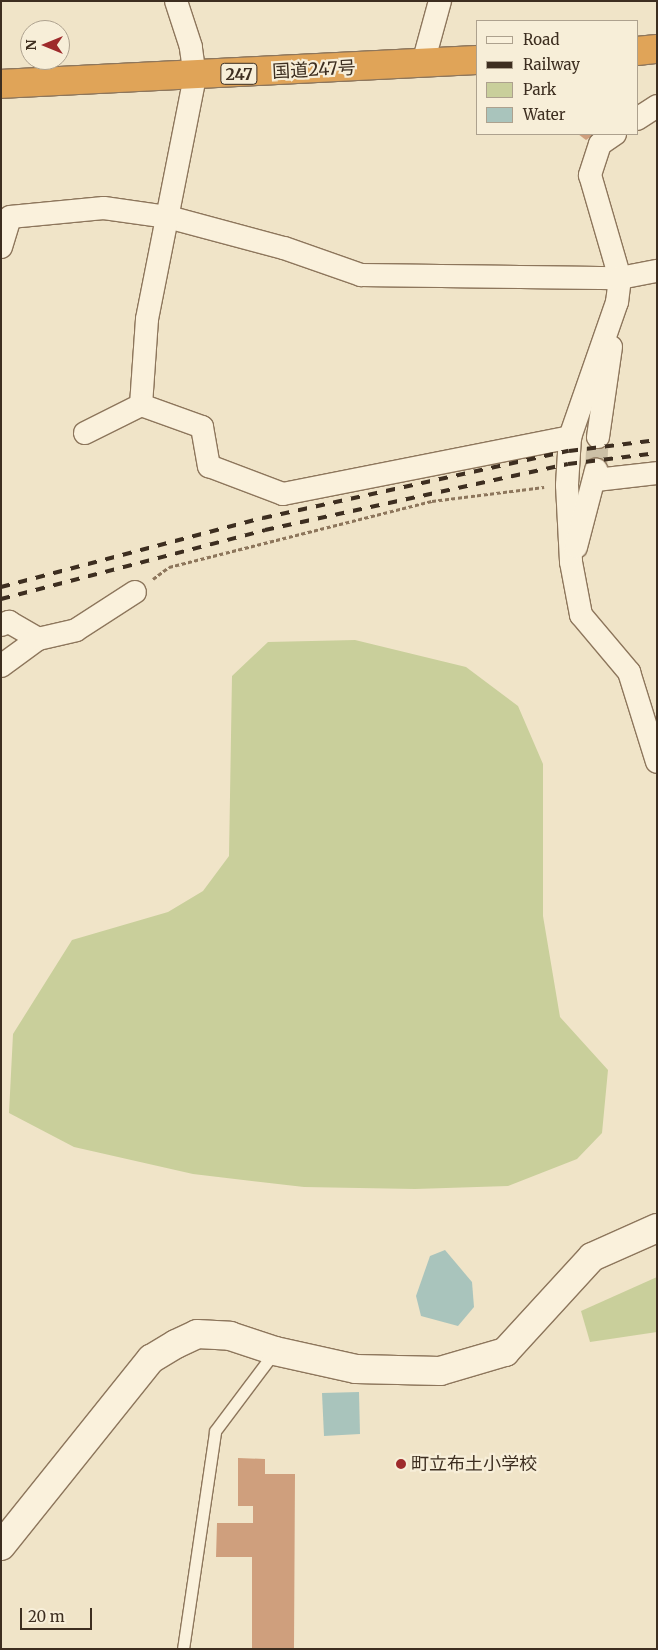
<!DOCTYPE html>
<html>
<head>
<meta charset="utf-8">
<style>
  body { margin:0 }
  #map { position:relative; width:658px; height:1650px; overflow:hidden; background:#f0e4c8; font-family:Merriweather,"Noto Sans JP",serif }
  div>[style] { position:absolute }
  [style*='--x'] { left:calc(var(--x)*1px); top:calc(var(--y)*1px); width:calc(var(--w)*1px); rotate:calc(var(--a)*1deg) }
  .green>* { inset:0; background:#c9cf9b }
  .water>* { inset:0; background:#a9c4bc }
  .building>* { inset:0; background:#cf9f7d }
  .street-tunnel>* { height:22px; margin-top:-11px; transform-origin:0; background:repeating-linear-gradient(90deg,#ccc0a6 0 22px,transparent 0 33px) }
  .path>* { height:3px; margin-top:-1.5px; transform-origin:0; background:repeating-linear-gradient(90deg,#8d765c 0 4px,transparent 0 6.5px) }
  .roads { filter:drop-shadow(1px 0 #8d765c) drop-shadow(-1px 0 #8d765c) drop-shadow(0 1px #8d765c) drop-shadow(0 -1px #8d765c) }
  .lane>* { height:11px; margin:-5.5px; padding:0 5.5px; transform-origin:5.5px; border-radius:5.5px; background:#faf1dc }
  .street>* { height:22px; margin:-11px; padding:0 11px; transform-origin:11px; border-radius:11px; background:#faf1dc }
  .secondary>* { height:28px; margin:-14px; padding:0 14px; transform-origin:14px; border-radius:14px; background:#faf1dc }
  .highway>* { height:28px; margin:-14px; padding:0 14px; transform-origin:14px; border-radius:14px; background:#e0a458 }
  .rail>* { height:4px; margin-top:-2px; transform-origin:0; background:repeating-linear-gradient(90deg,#3d2e20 0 9px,transparent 0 18px) }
  .dots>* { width:14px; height:14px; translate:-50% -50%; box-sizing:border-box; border:2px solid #f7eed8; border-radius:50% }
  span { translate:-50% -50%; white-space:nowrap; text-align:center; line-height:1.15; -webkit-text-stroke:4.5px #f7eed8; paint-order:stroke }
  .shield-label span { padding:1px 4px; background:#f7eed8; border:1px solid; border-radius:4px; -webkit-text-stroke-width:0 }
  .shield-label { font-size:16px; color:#3d2e20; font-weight:700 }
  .street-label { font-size:18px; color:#3d2e20 }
  .poi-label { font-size:18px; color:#3d2e20 }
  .left { translate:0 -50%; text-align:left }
  .frame { position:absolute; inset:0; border:2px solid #3d2e20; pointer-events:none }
  .legend { position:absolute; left:476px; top:20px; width:162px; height:115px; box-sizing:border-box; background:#f7eed8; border:1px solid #ada18e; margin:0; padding:6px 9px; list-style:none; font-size:15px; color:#3d2e20 }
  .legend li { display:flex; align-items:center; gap:10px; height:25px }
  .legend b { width:25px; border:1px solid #ada18e }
  .north { position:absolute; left:20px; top:20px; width:50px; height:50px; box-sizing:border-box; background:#f7eed8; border:1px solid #ada18e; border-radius:50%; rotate:270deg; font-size:14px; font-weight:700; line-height:20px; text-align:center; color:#3d2e20 }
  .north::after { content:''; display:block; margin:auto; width:18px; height:22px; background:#9e2a2b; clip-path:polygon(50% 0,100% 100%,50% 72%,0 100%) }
  .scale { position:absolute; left:20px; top:1608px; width:72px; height:22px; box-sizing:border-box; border:2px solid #3d2e20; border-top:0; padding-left:6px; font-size:15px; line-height:18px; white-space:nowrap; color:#3d2e20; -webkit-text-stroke:4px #f7eed8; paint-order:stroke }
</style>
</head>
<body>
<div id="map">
  <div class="green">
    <i style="clip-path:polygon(355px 640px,466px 667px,518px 706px,543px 764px,543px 916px,560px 1017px,608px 1070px,602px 1133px,577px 1159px,508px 1186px,415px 1189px,304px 1187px,193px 1174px,74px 1147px,9px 1113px,13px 1034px,72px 940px,168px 912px,203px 891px,229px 856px,232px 676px,268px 642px)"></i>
    <i style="clip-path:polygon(657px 1277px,657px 1332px,590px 1342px,581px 1311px)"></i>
  </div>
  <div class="water">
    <i style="clip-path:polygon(445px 1250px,472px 1282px,474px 1307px,458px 1326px,421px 1316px,416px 1296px,430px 1256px)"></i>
    <i style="clip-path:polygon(359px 1392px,360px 1434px,324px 1436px,322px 1393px)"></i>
  </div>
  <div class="building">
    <i style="clip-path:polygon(578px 134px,595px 134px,586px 140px)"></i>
    <i style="clip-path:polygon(238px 1458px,265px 1459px,265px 1474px,295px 1474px,294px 1649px,252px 1649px,252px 1557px,216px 1557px,217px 1523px,253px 1523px,253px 1506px,238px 1506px)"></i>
  </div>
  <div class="street-tunnel">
    <i style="--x:596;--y:470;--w:33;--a:-87"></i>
  </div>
  <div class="path">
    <i style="--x:153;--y:579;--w:20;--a:-37"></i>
    <i style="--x:169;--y:567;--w:271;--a:-14.1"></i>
    <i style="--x:432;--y:501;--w:113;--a:-7.1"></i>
  </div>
  <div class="roads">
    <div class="lane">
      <i style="--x:183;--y:1649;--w:220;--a:-81.6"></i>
      <i style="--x:215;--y:1431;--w:100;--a:-53.1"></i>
    </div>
    <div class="street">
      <i style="--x:423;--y:63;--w:64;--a:-74.7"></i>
      <i style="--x:637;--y:119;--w:24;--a:-33"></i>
      <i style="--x:615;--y:134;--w:18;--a:146"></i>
      <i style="--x:600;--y:144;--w:33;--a:108"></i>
      <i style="--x:590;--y:175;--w:107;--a:73.8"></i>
      <i style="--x:620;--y:278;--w:24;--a:97"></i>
      <i style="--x:617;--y:302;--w:143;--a:109.2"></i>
      <i style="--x:570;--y:437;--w:48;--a:93.6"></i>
      <i style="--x:567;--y:485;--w:77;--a:87"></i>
      <i style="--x:571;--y:562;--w:54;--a:79.3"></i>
      <i style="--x:581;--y:615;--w:75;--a:49.9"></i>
      <i style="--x:629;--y:672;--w:94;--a:72.7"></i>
      <i style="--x:1;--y:247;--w:31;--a:-73"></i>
      <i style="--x:10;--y:217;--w:94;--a:-5.5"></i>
      <i style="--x:104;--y:208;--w:65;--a:8"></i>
      <i style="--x:168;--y:217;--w:120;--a:15"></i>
      <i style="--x:284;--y:248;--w:82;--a:19.3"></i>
      <i style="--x:361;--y:275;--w:259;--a:0.7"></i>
      <i style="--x:620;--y:278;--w:38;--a:-11"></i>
      <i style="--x:141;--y:405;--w:86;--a:-86"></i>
      <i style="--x:147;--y:319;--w:247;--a:-78.8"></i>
      <i style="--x:195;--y:77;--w:30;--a:-98"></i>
      <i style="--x:191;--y:47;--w:48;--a:-108.1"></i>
      <i style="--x:85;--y:433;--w:63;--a:-26.6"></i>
      <i style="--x:141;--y:405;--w:65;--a:19.8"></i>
      <i style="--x:202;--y:427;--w:40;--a:80"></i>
      <i style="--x:209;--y:466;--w:79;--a:20.7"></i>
      <i style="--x:283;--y:494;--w:293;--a:-11.2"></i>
      <i style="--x:598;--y:437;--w:91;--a:-81.8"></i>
      <i style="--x:596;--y:480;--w:61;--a:-6.5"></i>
      <i style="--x:576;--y:547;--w:80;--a:-75.4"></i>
      <i style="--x:1;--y:625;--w:9;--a:-21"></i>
      <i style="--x:9;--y:622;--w:34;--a:30"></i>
      <i style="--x:1;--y:666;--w:46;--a:-36.1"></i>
      <i style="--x:38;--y:639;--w:39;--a:-13"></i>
      <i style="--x:76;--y:630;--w:70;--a:-32.8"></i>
    </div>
    <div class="secondary">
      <i style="--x:1;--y:1546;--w:240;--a:-51.3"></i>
      <i style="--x:151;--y:1359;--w:29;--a:-31"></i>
      <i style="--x:176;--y:1344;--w:23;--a:-25"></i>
      <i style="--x:197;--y:1334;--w:33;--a:3"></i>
      <i style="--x:230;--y:1336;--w:47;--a:18.4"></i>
      <i style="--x:275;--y:1351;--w:83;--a:12.5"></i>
      <i style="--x:356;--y:1369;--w:84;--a:1.4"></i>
      <i style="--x:440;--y:1371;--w:68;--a:-16.3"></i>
      <i style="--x:505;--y:1352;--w:129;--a:-47.5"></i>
      <i style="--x:592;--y:1257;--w:71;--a:-24"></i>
    </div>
    <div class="highway">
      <i style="--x:637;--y:51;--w:20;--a:-6"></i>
      <i style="--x:1;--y:84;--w:477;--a:-2.9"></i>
    </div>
  </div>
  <div class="rail">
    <i style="--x:1;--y:587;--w:271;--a:-14.8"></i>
    <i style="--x:263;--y:518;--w:313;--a:-12.4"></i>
    <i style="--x:569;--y:451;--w:89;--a:-7.1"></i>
    <i style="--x:1;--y:599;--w:273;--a:-14.6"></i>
    <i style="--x:265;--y:530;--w:310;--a:-12.3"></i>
    <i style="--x:568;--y:464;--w:90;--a:-7"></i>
  </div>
  <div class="dots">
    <i style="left:401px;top:1464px;background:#9e2a2b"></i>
  </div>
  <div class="shield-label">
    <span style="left:239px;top:74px">247</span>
  </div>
  <div class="street-label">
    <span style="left:314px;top:70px;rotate:-3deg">国道247号</span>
  </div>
  <div class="poi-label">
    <span class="left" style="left:411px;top:1464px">町立布土小学校</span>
  </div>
  <div class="frame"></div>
  <ul class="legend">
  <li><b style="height:6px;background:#faf1dc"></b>Road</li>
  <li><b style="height:6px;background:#3d2e20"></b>Railway</li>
  <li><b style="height:14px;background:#c9cf9b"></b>Park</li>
  <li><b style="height:14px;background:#a9c4bc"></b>Water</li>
  </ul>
  <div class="north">N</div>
  <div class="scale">20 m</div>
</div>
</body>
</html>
